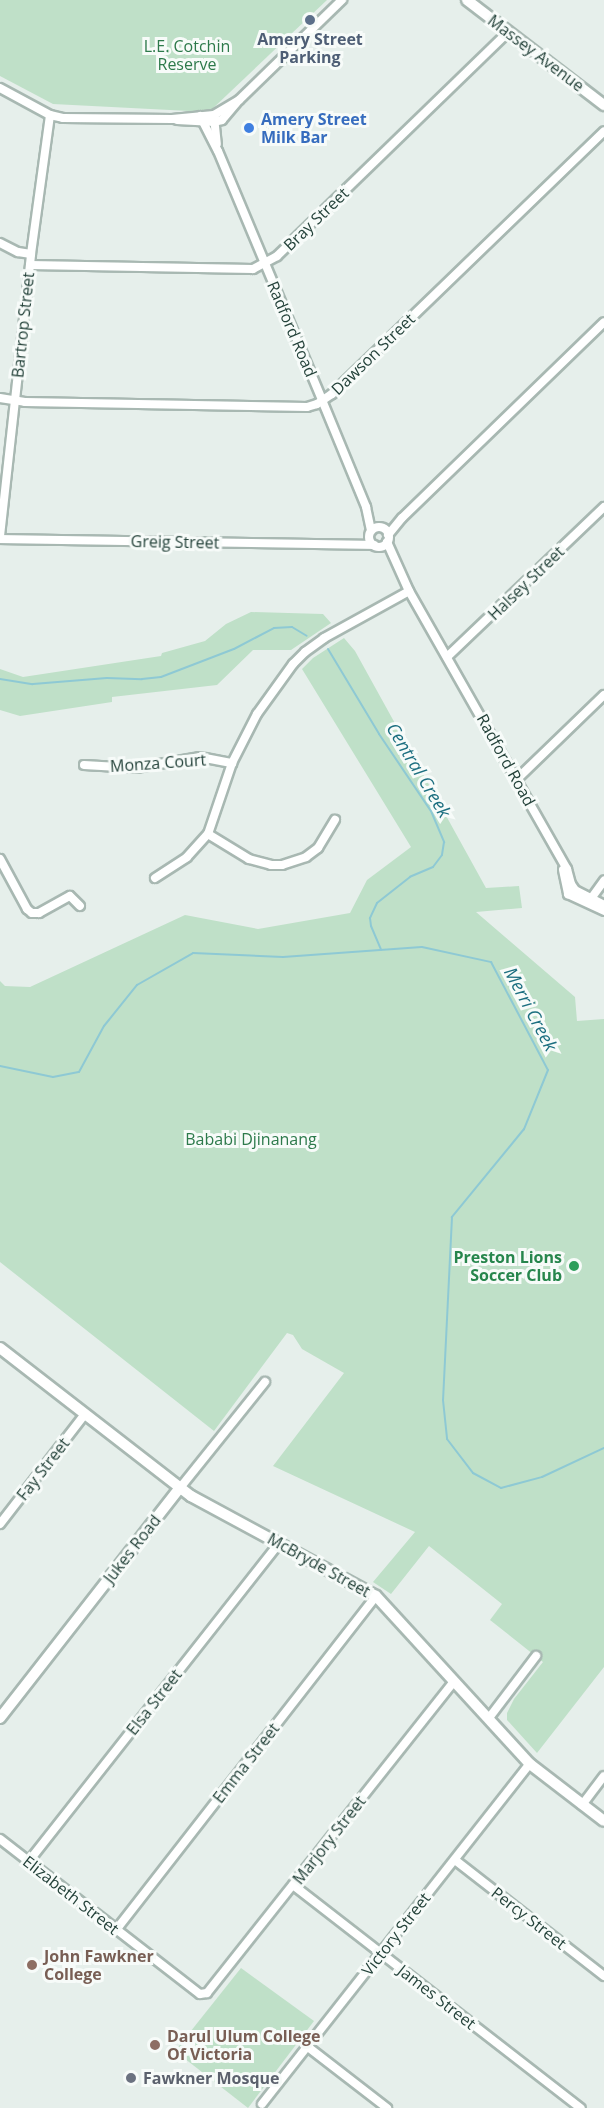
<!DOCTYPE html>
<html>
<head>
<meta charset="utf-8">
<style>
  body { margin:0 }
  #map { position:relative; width:604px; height:2108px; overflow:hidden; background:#e6efeb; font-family:"Open Sans",sans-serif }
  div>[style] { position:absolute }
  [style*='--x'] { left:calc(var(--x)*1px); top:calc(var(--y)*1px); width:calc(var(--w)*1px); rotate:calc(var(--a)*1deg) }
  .green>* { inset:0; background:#bfe0c8 }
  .stream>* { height:2px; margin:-1px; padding:0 1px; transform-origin:1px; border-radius:1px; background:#8ec9d4 }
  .roads { filter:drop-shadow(2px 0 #a8b8b2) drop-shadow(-2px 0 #a8b8b2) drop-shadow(0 2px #a8b8b2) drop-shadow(0 -2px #a8b8b2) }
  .street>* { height:8px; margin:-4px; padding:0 4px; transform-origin:4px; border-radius:4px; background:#fff }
  .street>.ring { margin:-4px; padding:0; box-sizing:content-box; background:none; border:8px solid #fff; border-radius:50% }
  .secondary>* { height:10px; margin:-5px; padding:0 5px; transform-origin:5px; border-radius:5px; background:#fff }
  .dots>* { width:16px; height:16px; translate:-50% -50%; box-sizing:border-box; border:3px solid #f7fbf9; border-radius:50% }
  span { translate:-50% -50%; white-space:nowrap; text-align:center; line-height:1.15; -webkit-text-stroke:6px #f7fbf9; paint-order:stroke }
  .service-label { font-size:16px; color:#4e5e75; font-weight:700 }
  .park-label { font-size:16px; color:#2d7a4b }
  .street-label { font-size:16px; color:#24423a }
  .shop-label { font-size:16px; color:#366cbe; font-weight:700 }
  .left { translate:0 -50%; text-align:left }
  .leisure-label { font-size:16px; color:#27864d; font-weight:700 }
  .right { translate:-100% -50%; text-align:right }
  .education-label { font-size:16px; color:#785e54; font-weight:700 }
  .worship-label { font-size:16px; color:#5b616d; font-weight:700 }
  .water-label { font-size:18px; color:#1c6f80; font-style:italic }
</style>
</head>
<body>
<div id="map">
  <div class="green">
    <i style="clip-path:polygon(0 0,327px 0,209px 112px,53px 104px,0 76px)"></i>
    <i style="clip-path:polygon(251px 612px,323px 614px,331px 623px,291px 650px,253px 650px,217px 685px,112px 697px,112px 702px,20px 716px,0 710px,0 669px,23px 677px,161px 656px,162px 653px,205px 641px,226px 624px)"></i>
    <i style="clip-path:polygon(344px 638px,355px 651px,486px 888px,519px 886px,522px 908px,476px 912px,575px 997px,577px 1021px,604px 1019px,604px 1667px,537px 1753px,507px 1720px,507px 1713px,514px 1699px,543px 1662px,490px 1620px,502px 1604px,429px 1546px,391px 1594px,373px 1582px,415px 1532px,273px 1466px,344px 1373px,302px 1349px,293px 1335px,287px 1333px,214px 1431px,0 1262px,0 981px,5px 986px,30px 987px,185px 915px,258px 929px,350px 913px,367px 880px,411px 847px,302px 669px,313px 658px)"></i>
    <i style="clip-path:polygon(241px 1968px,314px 2021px,248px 2108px,175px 2051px)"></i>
  </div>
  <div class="stream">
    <i style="--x:328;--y:649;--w:99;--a:59"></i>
    <i style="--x:379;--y:734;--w:93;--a:56"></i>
    <i style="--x:431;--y:811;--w:34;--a:67"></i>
    <i style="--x:444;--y:842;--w:13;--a:99"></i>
    <i style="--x:442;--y:855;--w:15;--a:127"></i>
    <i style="--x:433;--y:867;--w:25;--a:157"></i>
    <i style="--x:410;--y:877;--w:42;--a:141.8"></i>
    <i style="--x:377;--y:903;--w:17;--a:115"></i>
    <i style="--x:370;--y:918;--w:8;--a:83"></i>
    <i style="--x:371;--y:926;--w:26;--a:67"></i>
    <i style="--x:0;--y:679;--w:33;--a:9"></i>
    <i style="--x:33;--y:684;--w:74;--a:-4.6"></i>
    <i style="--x:107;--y:678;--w:35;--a:2"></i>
    <i style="--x:142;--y:679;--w:19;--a:-6"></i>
    <i style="--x:161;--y:677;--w:78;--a:-21"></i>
    <i style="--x:234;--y:649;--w:45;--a:-27.7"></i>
    <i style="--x:274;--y:628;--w:18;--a:-3"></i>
    <i style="--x:292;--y:627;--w:17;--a:31"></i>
    <i style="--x:0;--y:1066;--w:54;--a:11.7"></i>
    <i style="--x:53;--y:1077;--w:26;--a:-11"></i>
    <i style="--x:79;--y:1072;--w:52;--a:-61.5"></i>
    <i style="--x:104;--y:1026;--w:53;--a:-51.2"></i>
    <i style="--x:137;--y:985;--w:64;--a:-29.7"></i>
    <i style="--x:193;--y:953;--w:90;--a:2.5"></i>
    <i style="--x:283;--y:957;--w:139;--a:-4.1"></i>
    <i style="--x:422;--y:947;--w:71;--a:12.3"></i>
    <i style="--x:491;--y:962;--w:122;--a:62.2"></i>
    <i style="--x:548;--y:1070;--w:64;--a:112.1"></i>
    <i style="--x:524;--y:1129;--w:114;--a:129.3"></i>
    <i style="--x:452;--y:1217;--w:183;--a:92.8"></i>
    <i style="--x:443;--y:1400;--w:39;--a:84"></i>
    <i style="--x:447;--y:1439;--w:43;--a:52.6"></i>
    <i style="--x:473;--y:1473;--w:32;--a:28"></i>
    <i style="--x:501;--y:1488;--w:42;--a:-15"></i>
    <i style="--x:542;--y:1477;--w:68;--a:-25.1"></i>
  </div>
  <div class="roads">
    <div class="street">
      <i style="--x:0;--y:88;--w:57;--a:28.4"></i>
      <i style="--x:50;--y:115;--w:13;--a:13"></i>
      <i style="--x:63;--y:118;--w:109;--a:0.5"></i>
      <i style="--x:172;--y:119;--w:42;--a:-5.4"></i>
      <i style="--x:214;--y:115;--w:29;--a:-31"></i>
      <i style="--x:239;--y:100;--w:144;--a:-44.2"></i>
      <i style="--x:200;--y:116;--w:39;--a:63"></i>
      <i style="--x:218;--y:151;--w:270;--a:67.3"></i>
      <i style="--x:322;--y:400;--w:116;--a:67.6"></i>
      <i style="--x:366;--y:507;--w:24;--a:78"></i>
      <i style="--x:214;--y:117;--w:27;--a:84"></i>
      <i style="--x:177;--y:120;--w:37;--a:3"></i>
      <i style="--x:214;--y:122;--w:8;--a:-14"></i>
      <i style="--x:222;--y:120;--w:23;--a:-50"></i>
      <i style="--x:0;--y:243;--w:20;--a:27"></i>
      <i style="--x:18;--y:252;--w:13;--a:9"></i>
      <i style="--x:30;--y:265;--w:223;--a:1"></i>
      <i style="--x:253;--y:269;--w:27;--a:-28"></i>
      <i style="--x:277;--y:256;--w:322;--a:-44.1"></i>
      <i style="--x:0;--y:398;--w:25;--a:9"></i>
      <i style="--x:25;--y:402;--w:282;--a:1"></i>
      <i style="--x:307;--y:407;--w:10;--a:-17"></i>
      <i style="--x:317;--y:404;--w:18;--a:-34"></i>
      <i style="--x:332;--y:394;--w:378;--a:-44"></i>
      <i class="ring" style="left:369px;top:527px;width:12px;height:12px"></i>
      <i style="--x:388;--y:535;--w:22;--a:-51"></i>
      <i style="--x:402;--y:518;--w:281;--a:-44.1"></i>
      <i style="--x:0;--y:536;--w:284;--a:-83.7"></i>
      <i style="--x:31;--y:254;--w:140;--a:-82.2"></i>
      <i style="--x:0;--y:539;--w:374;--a:0.9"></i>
      <i style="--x:387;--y:542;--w:54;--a:65.8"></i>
      <i style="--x:409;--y:591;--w:320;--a:60.4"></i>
      <i style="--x:567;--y:869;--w:16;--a:75"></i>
      <i style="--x:571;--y:884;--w:7;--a:56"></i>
      <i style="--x:575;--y:890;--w:33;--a:27"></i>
      <i style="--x:447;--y:657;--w:217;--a:-43.7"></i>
      <i style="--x:84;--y:765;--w:52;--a:3.3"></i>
      <i style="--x:136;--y:768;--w:65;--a:-9.8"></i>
      <i style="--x:200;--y:757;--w:33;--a:11"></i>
      <i style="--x:517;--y:779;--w:121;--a:-44"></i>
      <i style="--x:208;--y:834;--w:48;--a:31.4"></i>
      <i style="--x:249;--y:859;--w:23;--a:15"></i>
      <i style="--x:271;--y:865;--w:11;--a:0"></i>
      <i style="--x:282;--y:865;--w:25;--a:-18"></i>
      <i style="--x:306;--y:857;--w:15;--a:-37"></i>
      <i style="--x:318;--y:848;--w:33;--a:-59"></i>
      <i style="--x:0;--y:859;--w:57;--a:61.6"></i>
      <i style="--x:27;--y:909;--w:6;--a:39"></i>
      <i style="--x:32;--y:913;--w:7;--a:0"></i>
      <i style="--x:39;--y:913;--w:35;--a:-29"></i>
      <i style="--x:70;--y:896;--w:14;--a:45"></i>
      <i style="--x:563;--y:870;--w:25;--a:78"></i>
      <i style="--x:568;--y:894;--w:40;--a:25"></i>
      <i style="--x:155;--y:878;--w:38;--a:-33"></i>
      <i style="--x:187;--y:857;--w:31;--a:-48"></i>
      <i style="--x:208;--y:834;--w:75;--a:-71.3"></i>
      <i style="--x:232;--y:763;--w:55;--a:-63"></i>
      <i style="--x:257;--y:714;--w:62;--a:-54.2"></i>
      <i style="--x:293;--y:664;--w:17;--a:-45"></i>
      <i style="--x:305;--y:652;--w:24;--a:-36"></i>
      <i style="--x:324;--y:638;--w:97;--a:-28.9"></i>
      <i style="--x:590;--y:900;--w:24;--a:-54"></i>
      <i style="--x:180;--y:1488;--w:136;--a:-51.3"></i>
      <i style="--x:0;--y:1524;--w:139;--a:-52.3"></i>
      <i style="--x:489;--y:1718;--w:78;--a:-52.8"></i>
      <i style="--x:582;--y:1805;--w:36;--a:-53"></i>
      <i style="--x:0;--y:1839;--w:253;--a:37.8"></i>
      <i style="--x:200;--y:1994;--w:7;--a:-8"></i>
      <i style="--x:207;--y:1993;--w:398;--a:-51.6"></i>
      <i style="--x:455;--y:1860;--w:189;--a:37.9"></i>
      <i style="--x:29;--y:1861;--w:405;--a:-51.8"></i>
      <i style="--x:293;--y:1885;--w:364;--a:37.8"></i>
      <i style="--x:116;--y:1930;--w:423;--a:-52.1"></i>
      <i style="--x:308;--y:2047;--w:100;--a:37.7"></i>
      <i style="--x:262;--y:2104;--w:433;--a:-51.8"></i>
    </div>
    <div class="secondary">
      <i style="--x:467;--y:0;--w:173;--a:37.5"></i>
      <i style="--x:0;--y:1348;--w:242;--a:37.8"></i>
      <i style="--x:191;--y:1496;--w:210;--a:28.4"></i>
      <i style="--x:376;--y:1596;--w:228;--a:47.5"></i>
      <i style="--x:530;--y:1764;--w:93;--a:37.6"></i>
      <i style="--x:0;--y:1718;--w:292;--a:-52"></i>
    </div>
  </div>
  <div class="dots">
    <i style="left:310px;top:20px;background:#5c6f8a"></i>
    <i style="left:249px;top:128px;background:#3f7fe0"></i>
    <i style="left:574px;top:1266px;background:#2e9e5b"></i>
    <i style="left:32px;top:1965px;background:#8d6e63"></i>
    <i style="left:155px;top:2045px;background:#8d6e63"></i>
    <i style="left:131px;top:2078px;background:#6b7280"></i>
  </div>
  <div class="service-label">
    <span style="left:310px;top:48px">Amery Street<br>Parking</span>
  </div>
  <div class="park-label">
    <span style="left:187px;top:55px">L.E. Cotchin<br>Reserve</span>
    <span style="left:251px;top:1139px">Bababi Djinanang</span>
  </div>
  <div class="street-label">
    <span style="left:536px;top:53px;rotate:37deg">Massey Avenue</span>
    <span style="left:316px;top:219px;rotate:-44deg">Bray Street</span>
    <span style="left:23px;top:325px;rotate:-84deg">Bartrop Street</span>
    <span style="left:292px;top:329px;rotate:67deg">Radford Road</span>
    <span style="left:373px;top:354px;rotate:-44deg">Dawson Street</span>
    <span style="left:175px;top:542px;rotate:1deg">Greig Street</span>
    <span style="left:526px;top:583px;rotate:-44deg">Halsey Street</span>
    <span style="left:506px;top:760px;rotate:61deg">Radford Road</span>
    <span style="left:158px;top:763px;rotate:-4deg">Monza Court</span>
    <span style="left:43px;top:1469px;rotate:-52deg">Fay Street</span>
    <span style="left:132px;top:1549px;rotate:-52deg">Jukes Road</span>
    <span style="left:319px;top:1565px;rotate:29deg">McBryde Street</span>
    <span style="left:154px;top:1702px;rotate:-52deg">Elsa Street</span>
    <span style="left:246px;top:1763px;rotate:-52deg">Emma Street</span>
    <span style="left:329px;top:1840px;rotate:-52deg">Marjory Street</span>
    <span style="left:71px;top:1895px;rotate:38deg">Elizabeth Street</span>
    <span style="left:529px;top:1918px;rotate:38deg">Percy Street</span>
    <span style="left:396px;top:1934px;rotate:-52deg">Victory Street</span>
    <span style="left:437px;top:1997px;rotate:38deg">James Street</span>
  </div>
  <div class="shop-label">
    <span class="left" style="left:261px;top:128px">Amery Street<br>Milk Bar</span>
  </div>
  <div class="leisure-label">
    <span class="right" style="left:562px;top:1266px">Preston Lions<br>Soccer Club</span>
  </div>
  <div class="education-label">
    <span class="left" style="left:44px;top:1965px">John Fawkner<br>College</span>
    <span class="left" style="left:167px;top:2045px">Darul Ulum College<br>Of Victoria</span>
  </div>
  <div class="worship-label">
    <span class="left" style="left:143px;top:2078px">Fawkner Mosque</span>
  </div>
  <div class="water-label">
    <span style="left:419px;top:770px;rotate:59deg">Central Creek</span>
    <span style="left:531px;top:1009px;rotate:62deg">Merri Creek</span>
  </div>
</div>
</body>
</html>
